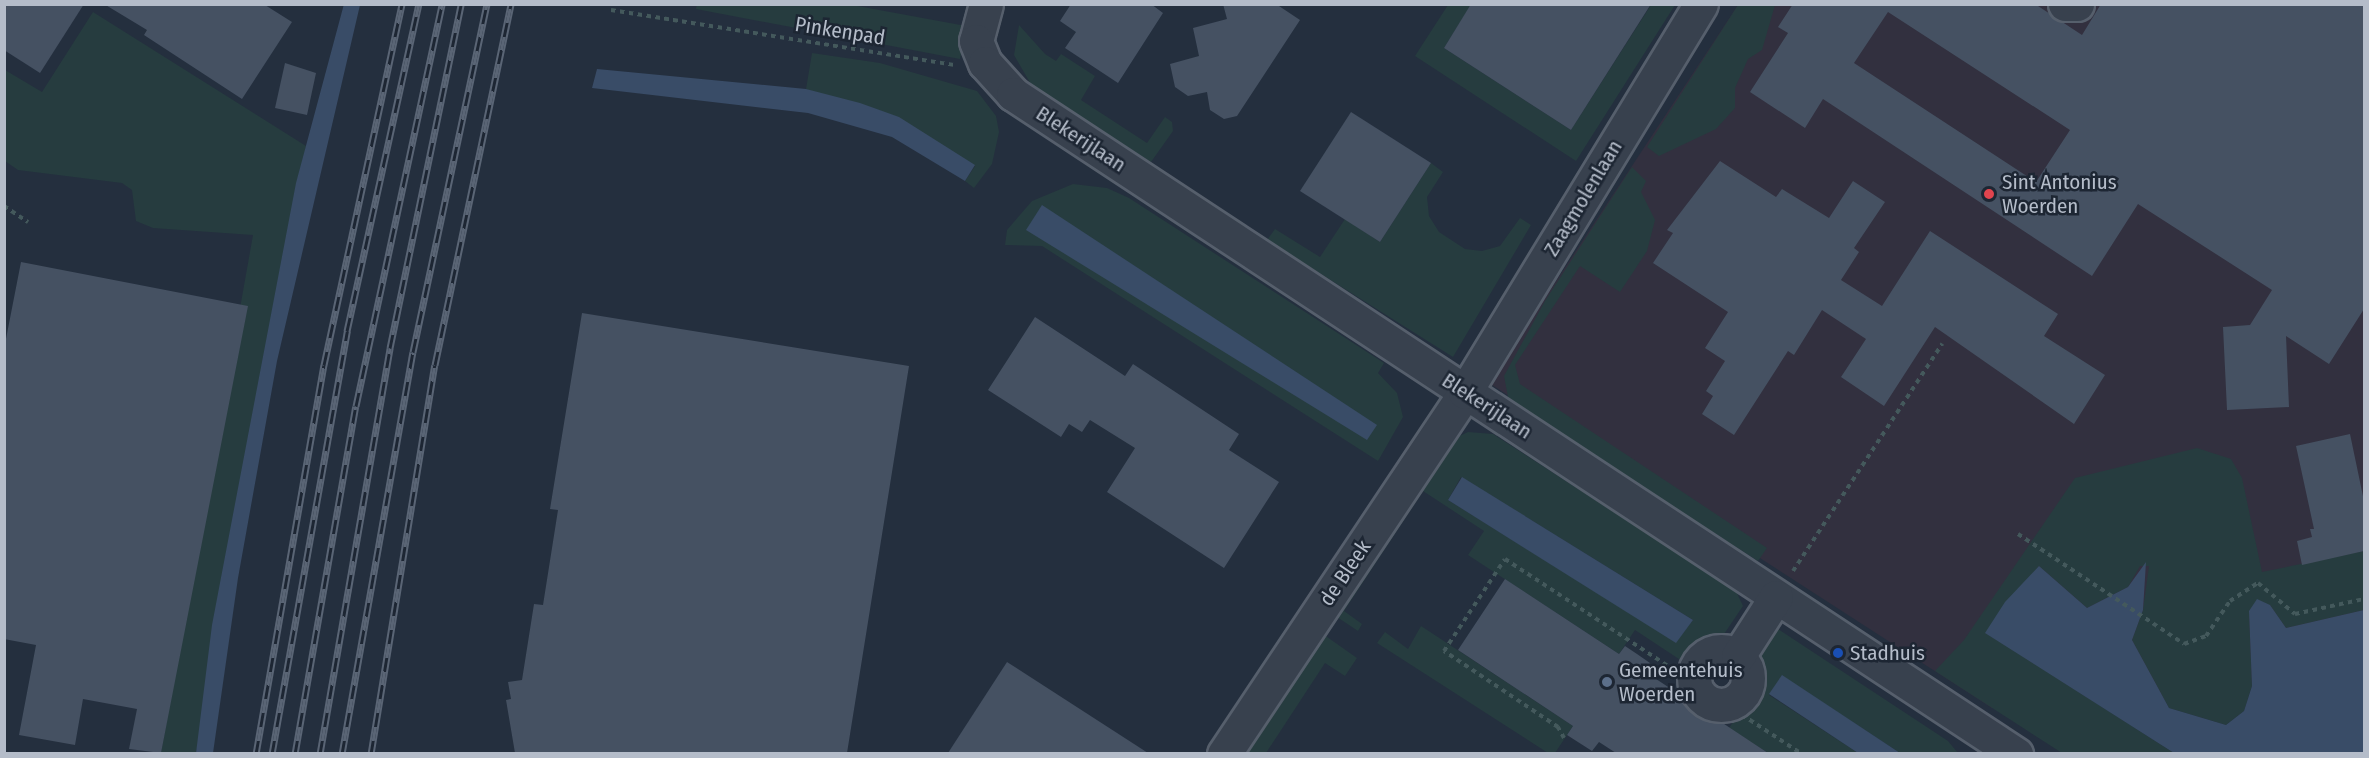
<!DOCTYPE html>
<html>
<head>
<meta charset="utf-8">
<style>
  body { margin:0 }
  #map { position:relative; width:2369px; height:758px; overflow:hidden; background:#242f3e; font-family:"Fira Sans Condensed",sans-serif }
  div>[style] { position:absolute }
  [style*='--x'] { left:calc(var(--x)*1px); top:calc(var(--y)*1px); width:calc(var(--w)*1px); rotate:calc(var(--a)*1deg) }
  .medical>* { inset:0; background:#32303f }
  .green>* { inset:0; background:#263c3f }
  .water>* { inset:0; background:#394c67 }
  .building>* { inset:0; background:#455162 }
  .path>* { height:4px; margin-top:-2px; transform-origin:0; background:repeating-linear-gradient(90deg,#44595c 0 4.5px,transparent 0 9px) }
  .roads { filter:drop-shadow(2px 0 #565f6c) drop-shadow(-2px 0 #565f6c) drop-shadow(0 2px #565f6c) drop-shadow(0 -2px #565f6c) }
  .minor>* { height:33px; margin:-16.5px; padding:0 16.5px; transform-origin:16.5px; border-radius:16.5px; background:#38414e }
  .minor>.ring { margin:-16.5px; padding:0; box-sizing:content-box; background:none; border:33px solid #38414e; border-radius:50% }
  .rail>* { height:7px; margin-top:-3.5px; transform-origin:0; background:repeating-linear-gradient(90deg,#1d2633 0 14px,#5a6575 0 28px); box-sizing:border-box; border-block:2px solid #5a6575 }
  .dots>* { width:16px; height:16px; translate:-50% -50%; box-sizing:border-box; border:3px solid #1d2633; border-radius:50% }
  span { translate:-50% -50%; white-space:nowrap; text-align:center; line-height:1.15; -webkit-text-stroke:5px #1d2633; paint-order:stroke }
  .street-label { font-size:21px; color:#b4bcc9 }
  .poi-label { font-size:21px; color:#b4bcc9 }
  .left { translate:0 -50%; text-align:left }
  .frame { position:absolute; inset:0; border:6px solid #b4bcc9; pointer-events:none }
</style>
</head>
<body>
<div id="map">
  <div class="medical">
    <i style="clip-path:polygon(1738px 5px,2364px 5px,2364px 678px,1992px 708px,1489px 383px)"></i>
  </div>
  <div class="green">
    <i style="clip-path:polygon(697px 4px,852px 5px,966px 26px,960px 59px,696px 9px)"></i>
    <i style="clip-path:polygon(1448px 5px,1471px 5px,1444px 48px,1571px 130px,1651px 5px,1675px 5px,1576px 161px,1415px 56px)"></i>
    <i style="clip-path:polygon(1738px 5px,1775px 5px,1762px 50px,1748px 59px,1735px 88px,1735px 108px,1716px 129px,1659px 156px,1647px 147px)"></i>
    <i style="clip-path:polygon(93px 12px,306px 146px,196px 753px,161px 753px,253px 235px,153px 228px,136px 221px,132px 190px,122px 183px,18px 170px,5px 161px,5px 70px,42px 92px)"></i>
    <i style="clip-path:polygon(1019px 25px,1045px 54px,1056px 61px,1061px 54px,1095px 76px,1081px 100px,1147px 143px,1165px 117px,1172px 122px,1173px 131px,1151px 162px,1032px 86px,1014px 55px)"></i>
    <i style="clip-path:polygon(812px 53px,880px 63px,977px 91px,996px 116px,999px 132px,992px 164px,974px 188px,965px 181px,975px 166px,806px 89px)"></i>
    <i style="clip-path:polygon(1431px 163px,1443px 172px,1427px 197px,1429px 216px,1439px 232px,1465px 249px,1482px 251px,1500px 246px,1520px 218px,1531px 225px,1453px 357px,1267px 240px,1275px 229px,1320px 257px,1345px 219px,1380px 242px)"></i>
    <i style="clip-path:polygon(1632px 167px,1646px 181px,1641px 192px,1655px 220px,1647px 251px,1620px 292px,1580px 266px,1515px 365px,1520px 384px,1767px 548px,1758px 561px,1509px 402px,1504px 376px,1545px 301px)"></i>
    <i style="clip-path:polygon(1073px 184px,1107px 188px,1129px 198px,1384px 363px,1378px 373px,1397px 393px,1403px 417px,1378px 461px,1042px 246px,1005px 245px,1007px 230px,1032px 201px)"></i>
    <i style="clip-path:polygon(evenodd,1468px 432px,1493px 434px,1736px 591px,1743px 606px,1722px 637px,1688px 665px,1635px 630px,1619px 654px,1468px 555px,1484px 531px,1423px 491px,1344px 611px,1362px 624px,1358px 631px,1331px 613px,1445px 443px,1468px 432px,1461px 477px,1693px 620px,1676px 642px,1448px 500px,1461px 477px)"></i>
    <i style="clip-path:polygon(2197px 448px,2231px 459px,2242px 478px,2262px 572px,2364px 551px,2364px 610px,2286px 628px,2270px 605px,2249px 611px,2252px 686px,2244px 711px,2226px 725px,2169px 708px,2132px 640px,2143px 610px,2149px 566px,2140px 566px,2128px 587px,2087px 608px,2039px 566px,1986px 633px,2174px 753px,2062px 753px,1935px 671px,1964px 640px,2075px 478px)"></i>
    <i style="clip-path:polygon(1772px 625px,1948px 741px,1958px 753px,1900px 753px,1782px 676px,1769px 695px,1858px 753px,1768px 753px,1729px 728px,1764px 676px,1753px 656px)"></i>
    <i style="clip-path:polygon(1421px 626px,1573px 726px,1555px 753px,1548px 753px,1377px 643px,1385px 632px,1408px 649px)"></i>
    <i style="clip-path:polygon(1320px 632px,1357px 658px,1345px 676px,1325px 663px,1266px 753px,1241px 754px)"></i>
  </div>
  <div class="water">
    <i style="clip-path:polygon(344px 4px,360px 5px,277px 361px,238px 578px,213px 753px,196px 753px,212px 625px,296px 183px)"></i>
    <i style="clip-path:polygon(597px 69px,806px 89px,860px 103px,899px 117px,975px 165px,965px 181px,892px 137px,808px 113px,592px 88px)"></i>
    <i style="clip-path:polygon(1042px 205px,1377px 425px,1367px 440px,1026px 230px)"></i>
    <i style="clip-path:polygon(1462px 477px,1693px 620px,1676px 643px,1448px 500px)"></i>
    <i style="clip-path:polygon(2146px 562px,2143px 610px,2132px 640px,2169px 708px,2226px 725px,2244px 711px,2252px 686px,2249px 611px,2257px 599px,2270px 605px,2286px 628px,2364px 610px,2364px 753px,2174px 753px,1985px 633px,2005px 602px,2039px 566px,2087px 608px,2128px 587px)"></i>
    <i style="clip-path:polygon(1782px 675px,1900px 753px,1858px 753px,1769px 694px)"></i>
  </div>
  <div class="building">
    <i style="clip-path:polygon(4px 4px,84px 4px,40px 73px,4px 50px)"></i>
    <i style="clip-path:polygon(104px 4px,265px 5px,292px 22px,242px 99px,144px 35px,147px 30px)"></i>
    <i style="clip-path:polygon(1071px 4px,1151px 4px,1163px 13px,1118px 83px,1065px 48px,1076px 32px,1060px 21px)"></i>
    <i style="clip-path:polygon(1223px 4px,1276px 4px,1300px 20px,1237px 116px,1224px 119px,1210px 110px,1207px 92px,1188px 96px,1175px 87px,1170px 64px,1199px 56px,1193px 28px,1227px 19px)"></i>
    <i style="clip-path:polygon(1471px 4px,1651px 4px,1571px 130px,1444px 48px)"></i>
    <i style="clip-path:polygon(evenodd,1793px 4px,2035px 4px,2082px 35px,2101px 4px,2364px 4px,2364px 309px,2329px 364px,2286px 336px,2289px 407px,2227px 410px,2223px 327px,2250px 325px,2272px 290px,2138px 204px,2092px 276px,1823px 99px,1805px 128px,1750px 92px,1788px 33px,1778px 27px,1793px 4px,1888px 12px,2070px 130px,2036px 182px,1854px 63px,1888px 12px)"></i>
    <i style="clip-path:polygon(285px 63px,316px 73px,307px 115px,275px 108px)"></i>
    <i style="clip-path:polygon(1351px 112px,1431px 163px,1380px 242px,1300px 191px)"></i>
    <i style="clip-path:polygon(1720px 161px,1776px 197px,1782px 189px,1829px 218px,1853px 181px,1885px 202px,1854px 248px,1859px 252px,1841px 280px,1882px 306px,1930px 231px,2058px 314px,2044px 336px,2105px 375px,2074px 424px,1935px 327px,1884px 406px,1841px 377px,1866px 339px,1822px 310px,1794px 355px,1788px 351px,1734px 435px,1702px 414px,1713px 396px,1706px 391px,1725px 361px,1705px 348px,1728px 312px,1653px 263px,1673px 233px,1667px 230px)"></i>
    <i style="clip-path:polygon(21px 262px,248px 306px,161px 753px,129px 749px,137px 709px,83px 699px,75px 745px,19px 735px,36px 645px,4px 639px,4px 349px)"></i>
    <i style="clip-path:polygon(582px 313px,909px 366px,847px 753px,515px 753px,506px 700px,511px 699px,508px 682px,522px 680px,534px 604px,543px 605px,558px 510px,550px 509px)"></i>
    <i style="clip-path:polygon(1035px 317px,1125px 376px,1133px 364px,1239px 434px,1229px 450px,1279px 482px,1224px 568px,1107px 492px,1135px 448px,1090px 420px,1082px 432px,1069px 424px,1061px 437px,988px 390px)"></i>
    <i style="clip-path:polygon(2350px 434px,2364px 501px,2364px 551px,2302px 565px,2297px 541px,2312px 537px,2310px 529px,2314px 529px,2296px 446px)"></i>
    <i style="clip-path:polygon(1505px 579px,1619px 654px,1625px 646px,1637px 654px,1650px 663px,1644px 671px,1768px 753px,1616px 753px,1599px 742px,1592px 751px,1567px 735px,1573px 726px,1458px 650px)"></i>
    <i style="clip-path:polygon(1007px 662px,1148px 753px,948px 753px)"></i>
  </div>
  <div class="path">
    <i style="--x:611;--y:10;--w:347;--a:9.1"></i>
    <i style="--x:4;--y:206;--w:29;--a:34"></i>
    <i style="--x:2018;--y:534;--w:199;--a:33.5"></i>
    <i style="--x:2184;--y:644;--w:23;--a:-20"></i>
    <i style="--x:2206;--y:636;--w:42;--a:-55.6"></i>
    <i style="--x:2230;--y:601;--w:33;--a:-33"></i>
    <i style="--x:2258;--y:583;--w:48;--a:40"></i>
    <i style="--x:2295;--y:614;--w:71;--a:-12.3"></i>
    <i style="--x:1793;--y:571;--w:272;--a:-56.7"></i>
    <i style="--x:1727;--y:705;--w:90;--a:33.2"></i>
    <i style="--x:1564;--y:738;--w:13;--a:-119"></i>
    <i style="--x:1558;--y:727;--w:137;--a:-146.3"></i>
    <i style="--x:1444;--y:651;--w:110;--a:-56.5"></i>
    <i style="--x:1505;--y:559;--w:227;--a:33.3"></i>
  </div>
  <div class="roads">
    <div class="minor">
      <i style="--x:986;--y:4;--w:38;--a:105"></i>
      <i style="--x:976;--y:41;--w:24;--a:68"></i>
      <i style="--x:985;--y:63;--w:42;--a:47.9"></i>
      <i style="--x:1013;--y:94;--w:1201;--a:33.35"></i>
      <i style="--x:2065;--y:4;--w:12;--a:0"></i>
      <i class="ring" style="left:1694px;top:651px;width:21px;height:21px"></i>
      <i style="--x:1738;--y:656;--w:70;--a:-57.2"></i>
      <i style="--x:1224;--y:754;--w:435;--a:-56.3"></i>
      <i style="--x:1465;--y:392;--w:454;--a:-58.7"></i>
    </div>
  </div>
  <div class="rail">
    <i style="--x:256;--y:754;--w:395;--a:-80.1"></i>
    <i style="--x:324;--y:365;--w:369;--a:-77.8"></i>
    <i style="--x:272;--y:754;--w:430;--a:-79.9"></i>
    <i style="--x:347;--y:331;--w:335;--a:-77.6"></i>
    <i style="--x:295;--y:754;--w:353;--a:-80.1"></i>
    <i style="--x:356;--y:406;--w:411;--a:-77.9"></i>
    <i style="--x:320;--y:754;--w:412;--a:-80.2"></i>
    <i style="--x:390;--y:348;--w:351;--a:-78.3"></i>
    <i style="--x:342;--y:754;--w:408;--a:-80"></i>
    <i style="--x:413;--y:352;--w:356;--a:-78"></i>
    <i style="--x:371;--y:754;--w:394;--a:-80.7"></i>
    <i style="--x:435;--y:365;--w:369;--a:-78.1"></i>
  </div>
  <div class="dots">
    <i style="left:1989px;top:194px;background:#e0444e"></i>
    <i style="left:1838px;top:653px;background:#1a4fb4"></i>
    <i style="left:1607px;top:682px;background:#5c6f8a"></i>
  </div>
  <div class="street-label">
    <span style="left:840px;top:31px;rotate:9deg">Pinkenpad</span>
    <span style="left:1081px;top:139px;rotate:33deg">Blekerijlaan</span>
    <span style="left:1583px;top:198px;rotate:-59deg">Zaagmolenlaan</span>
    <span style="left:1487px;top:406px;rotate:33deg">Blekerijlaan</span>
    <span style="left:1345px;top:573px;rotate:-56deg">de Bleek</span>
  </div>
  <div class="poi-label">
    <span class="left" style="left:2002px;top:194px">Sint Antonius<br>Woerden</span>
    <span class="left" style="left:1850px;top:653px">Stadhuis</span>
    <span class="left" style="left:1619px;top:682px">Gemeentehuis<br>Woerden</span>
  </div>
  <div class="frame"></div>
</div>
</body>
</html>
